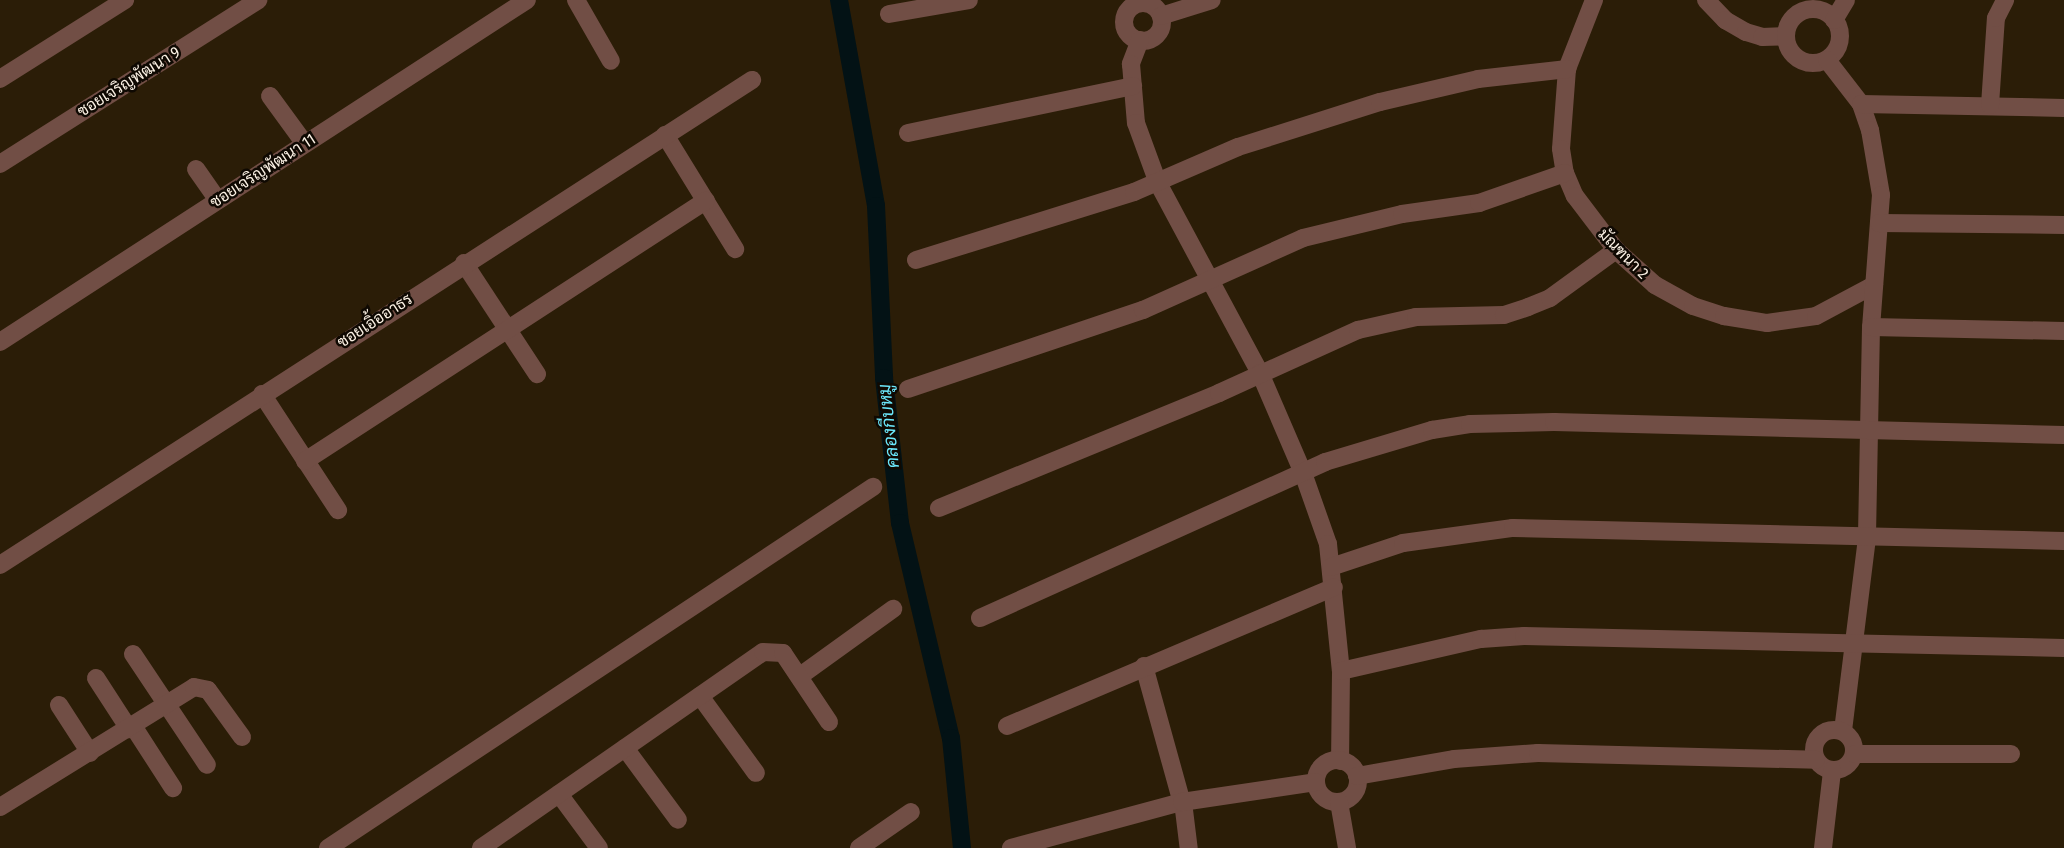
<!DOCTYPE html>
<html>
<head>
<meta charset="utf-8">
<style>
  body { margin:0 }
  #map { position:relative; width:2064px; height:848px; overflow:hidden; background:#2b1d07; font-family:"Fira Sans Condensed",Sarabun,sans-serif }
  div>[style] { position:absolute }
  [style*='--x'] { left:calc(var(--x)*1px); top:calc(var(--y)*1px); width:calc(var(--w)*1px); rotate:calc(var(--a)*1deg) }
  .canal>* { height:18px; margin:-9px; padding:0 9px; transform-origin:9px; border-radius:9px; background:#031215 }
  .minor>* { height:18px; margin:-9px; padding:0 9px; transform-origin:9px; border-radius:9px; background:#714e45 }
  .minor>.ring { margin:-9px; padding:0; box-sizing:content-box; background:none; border:18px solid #714e45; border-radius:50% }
  span { translate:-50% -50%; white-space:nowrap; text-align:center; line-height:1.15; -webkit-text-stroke:5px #0f0902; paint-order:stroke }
  .street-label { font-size:16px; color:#fbf1e4 }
  .water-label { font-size:18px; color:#6ce9fd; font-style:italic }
</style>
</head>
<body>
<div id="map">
  <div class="canal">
    <i style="--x:839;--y:0;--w:209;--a:79.8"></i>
    <i style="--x:876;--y:206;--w:172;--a:87.3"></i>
    <i style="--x:884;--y:378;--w:146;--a:83.7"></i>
    <i style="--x:900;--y:523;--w:221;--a:76.7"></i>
    <i style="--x:951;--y:738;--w:111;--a:84.3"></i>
  </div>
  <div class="minor">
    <i style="--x:576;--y:0;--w:70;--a:60.2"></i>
    <i style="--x:1594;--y:0;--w:74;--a:111.4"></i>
    <i style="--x:1567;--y:69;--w:80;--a:94.3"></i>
    <i style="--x:1561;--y:149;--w:24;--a:81"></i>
    <i style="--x:1565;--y:173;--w:25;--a:67"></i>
    <i style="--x:1575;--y:196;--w:68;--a:52.8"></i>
    <i style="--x:1616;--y:250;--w:52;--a:41.9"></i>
    <i style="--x:1655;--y:285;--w:43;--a:28.9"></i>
    <i style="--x:1693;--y:306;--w:33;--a:18"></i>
    <i style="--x:1724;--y:316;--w:44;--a:9.2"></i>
    <i style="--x:1767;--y:323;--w:49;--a:-8.1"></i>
    <i style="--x:1816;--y:316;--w:66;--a:-28.1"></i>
    <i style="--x:1706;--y:0;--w:28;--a:46"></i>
    <i style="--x:1725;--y:20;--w:24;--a:30"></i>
    <i style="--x:1746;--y:32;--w:17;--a:17"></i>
    <i style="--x:1762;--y:37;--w:24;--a:-2"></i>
    <i class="ring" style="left:1124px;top:3px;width:20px;height:20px"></i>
    <i class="ring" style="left:1786px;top:9px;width:36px;height:36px"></i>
    <i style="--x:889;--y:14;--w:81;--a:-9.9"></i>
    <i style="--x:1161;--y:16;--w:53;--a:-17.4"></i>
    <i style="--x:1834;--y:20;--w:23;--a:-59"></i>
    <i style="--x:1140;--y:40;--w:26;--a:111"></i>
    <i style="--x:1131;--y:64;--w:59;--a:85.2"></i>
    <i style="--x:1136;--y:123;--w:64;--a:69.9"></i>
    <i style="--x:1158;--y:183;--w:216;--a:61.8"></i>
    <i style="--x:1260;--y:373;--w:109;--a:66.7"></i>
    <i style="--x:1303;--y:473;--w:75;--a:70.6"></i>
    <i style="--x:1328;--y:544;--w:128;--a:84.2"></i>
    <i style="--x:1341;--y:671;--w:90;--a:90.6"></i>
    <i style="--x:1827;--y:60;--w:56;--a:52.3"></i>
    <i style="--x:1861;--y:104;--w:28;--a:71"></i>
    <i style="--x:1870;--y:130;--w:66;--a:80.4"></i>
    <i style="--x:1881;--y:195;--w:132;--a:94.3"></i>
    <i style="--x:1871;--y:327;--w:211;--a:91.1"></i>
    <i style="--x:1867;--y:538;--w:195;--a:97.1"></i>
    <i style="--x:0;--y:79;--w:148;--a:-32.3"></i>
    <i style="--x:270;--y:96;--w:59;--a:53.9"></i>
    <i style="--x:1861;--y:104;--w:203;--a:1.1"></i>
    <i style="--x:1990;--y:105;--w:87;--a:-86.1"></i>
    <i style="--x:1996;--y:18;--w:20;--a:-63"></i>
    <i style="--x:908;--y:133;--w:230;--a:-11.8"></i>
    <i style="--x:665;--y:135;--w:134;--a:58.4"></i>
    <i style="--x:0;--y:164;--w:306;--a:-32.4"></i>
    <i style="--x:196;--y:169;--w:38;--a:55"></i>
    <i style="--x:1879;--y:223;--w:185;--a:0.6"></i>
    <i style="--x:916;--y:260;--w:228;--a:-17.3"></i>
    <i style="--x:1134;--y:192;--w:113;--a:-23.4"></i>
    <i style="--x:1238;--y:147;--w:149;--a:-17.6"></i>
    <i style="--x:1380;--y:102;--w:101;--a:-13.2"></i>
    <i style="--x:1478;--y:79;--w:90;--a:-6.4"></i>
    <i style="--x:464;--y:263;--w:133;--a:56.7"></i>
    <i style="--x:1871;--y:327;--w:193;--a:1.2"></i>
    <i style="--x:0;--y:342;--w:628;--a:-32.98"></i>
    <i style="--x:908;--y:389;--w:248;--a:-18.6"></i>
    <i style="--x:1143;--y:310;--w:175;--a:-24.2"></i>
    <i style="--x:1303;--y:238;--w:102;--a:-13.6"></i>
    <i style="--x:1402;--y:214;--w:78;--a:-8.1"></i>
    <i style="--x:1479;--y:203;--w:91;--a:-19.2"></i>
    <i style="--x:262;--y:394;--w:139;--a:56.8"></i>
    <i style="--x:305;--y:461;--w:478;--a:-33"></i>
    <i style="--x:939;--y:508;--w:303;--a:-22.3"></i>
    <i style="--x:1219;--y:393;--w:153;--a:-24.4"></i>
    <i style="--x:1358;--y:330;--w:59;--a:-12.6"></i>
    <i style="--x:1416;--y:317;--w:88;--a:-1.3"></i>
    <i style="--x:1504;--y:315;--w:25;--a:-18"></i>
    <i style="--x:1528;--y:307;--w:24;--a:-22"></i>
    <i style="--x:1550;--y:298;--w:82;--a:-36"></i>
    <i style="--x:0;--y:565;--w:895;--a:-32.82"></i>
    <i style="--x:1331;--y:567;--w:76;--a:-18.4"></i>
    <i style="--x:1403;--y:543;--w:111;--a:-7.8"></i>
    <i style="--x:1513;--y:528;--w:551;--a:1.35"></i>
    <i style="--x:980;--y:618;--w:379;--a:-24.3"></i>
    <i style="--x:1325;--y:462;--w:112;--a:-16.7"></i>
    <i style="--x:1432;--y:430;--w:38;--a:-9"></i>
    <i style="--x:1470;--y:424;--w:84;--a:-1.4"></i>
    <i style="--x:1554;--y:422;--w:510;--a:1.46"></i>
    <i style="--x:133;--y:654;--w:133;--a:56.3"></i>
    <i style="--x:1144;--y:666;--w:149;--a:74.5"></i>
    <i style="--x:1184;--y:810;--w:38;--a:83"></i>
    <i style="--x:1341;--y:671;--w:144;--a:-12.9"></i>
    <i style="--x:1481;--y:639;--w:43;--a:-4"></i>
    <i style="--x:1524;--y:636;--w:540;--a:1.27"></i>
    <i style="--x:800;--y:676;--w:115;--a:-35.8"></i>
    <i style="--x:96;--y:678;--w:61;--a:57.1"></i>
    <i style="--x:700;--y:696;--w:95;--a:54"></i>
    <i style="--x:59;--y:705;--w:57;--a:57.1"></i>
    <i style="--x:133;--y:726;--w:74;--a:57.2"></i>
    <i style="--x:1007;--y:726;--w:355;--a:-23"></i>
    <i class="ring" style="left:1814px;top:730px;width:22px;height:22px"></i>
    <i style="--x:625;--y:748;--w:89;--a:53.6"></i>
    <i style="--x:1855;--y:754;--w:156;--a:0"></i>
    <i class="ring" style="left:1316px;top:760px;width:24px;height:24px"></i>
    <i style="--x:1357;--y:776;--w:98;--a:-9.9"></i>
    <i style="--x:1454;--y:759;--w:84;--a:-4.1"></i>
    <i style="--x:1538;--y:753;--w:278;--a:1.4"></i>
    <i style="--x:559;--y:794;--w:67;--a:53.5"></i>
    <i style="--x:1339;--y:802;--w:47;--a:80.1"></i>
    <i style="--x:0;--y:807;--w:228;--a:-31.7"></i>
    <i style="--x:194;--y:687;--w:14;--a:12"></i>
    <i style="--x:208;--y:690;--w:58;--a:54.1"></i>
    <i style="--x:328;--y:848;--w:654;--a:-33.52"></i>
    <i style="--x:481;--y:848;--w:343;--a:-34.8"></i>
    <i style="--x:763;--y:652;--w:20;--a:3"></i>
    <i style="--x:783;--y:653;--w:83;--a:56.3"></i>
    <i style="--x:859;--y:848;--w:63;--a:-34.7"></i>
    <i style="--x:1011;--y:848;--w:177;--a:-15.1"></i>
    <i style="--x:1182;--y:802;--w:135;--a:-8.5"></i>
    <i style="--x:1823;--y:848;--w:78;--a:-83.3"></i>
  </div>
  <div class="street-label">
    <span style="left:129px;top:82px;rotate:-32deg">ซอยเจริญพัฒนา 9</span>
    <span style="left:263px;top:171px;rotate:-33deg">ซอยเจริญพัฒนา 11</span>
    <span style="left:1623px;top:254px;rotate:45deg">มัณฑนา 2</span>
    <span style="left:375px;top:321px;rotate:-33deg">ซอยเอิ้ออาธร</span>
  </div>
  <div class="water-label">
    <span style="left:889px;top:426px;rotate:-96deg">คลองกีบหมู</span>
  </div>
</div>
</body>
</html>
